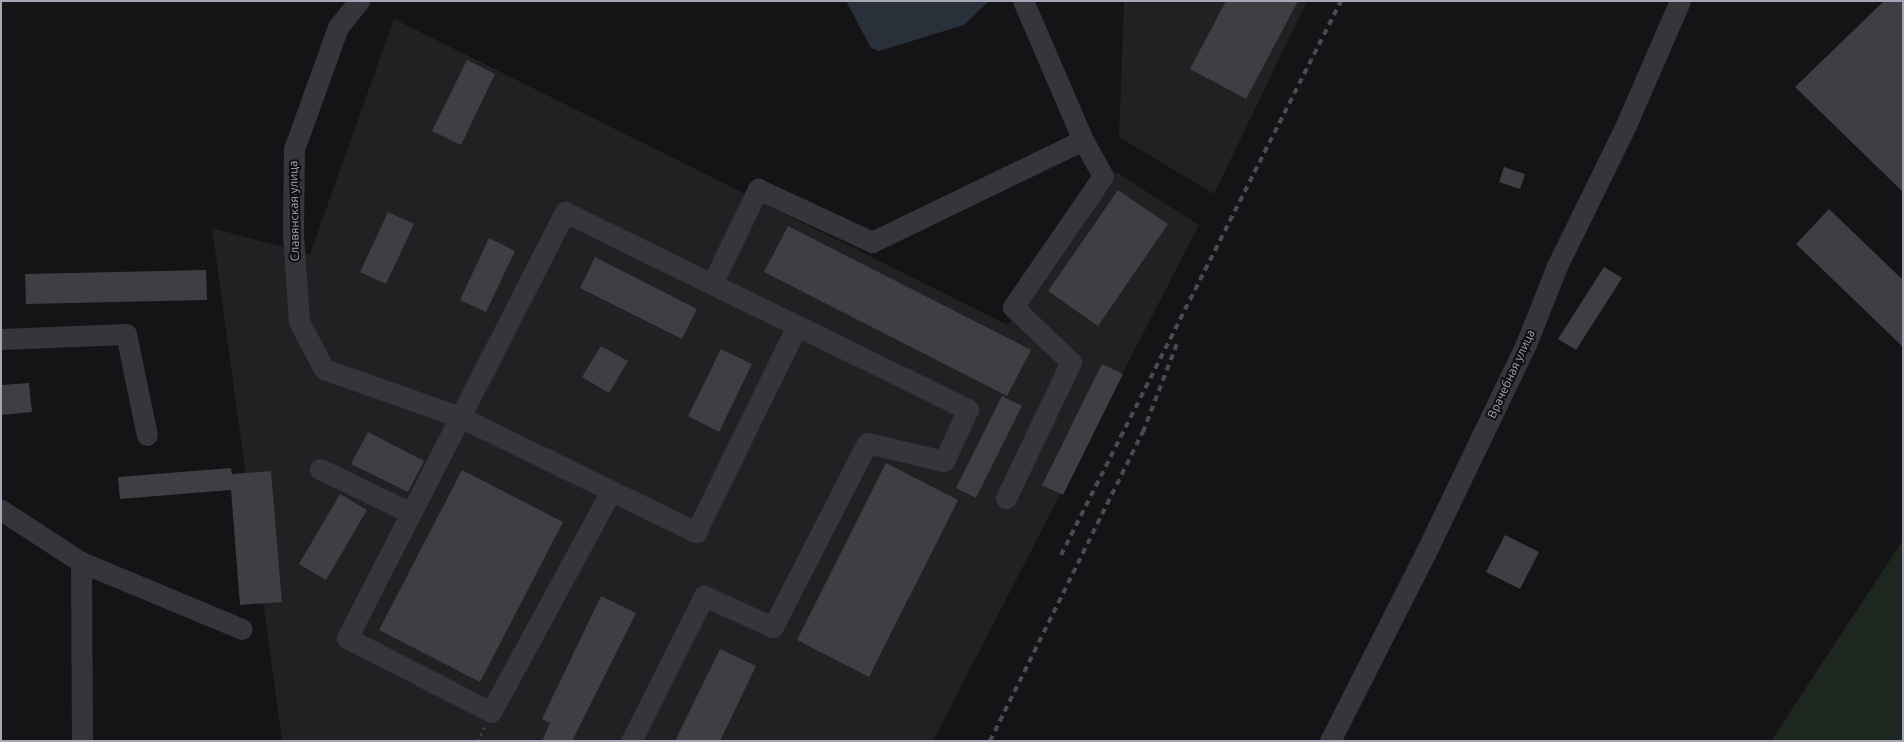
<!DOCTYPE html>
<html>
<head>
<meta charset="utf-8">
<style>
  body { margin:0 }
  #map { position:relative; width:1904px; height:742px; overflow:hidden; background:#141416; font-family:Ubuntu,sans-serif }
  div>[style] { position:absolute }
  [style*='--x'] { left:calc(var(--x)*1px); top:calc(var(--y)*1px); width:calc(var(--w)*1px); rotate:calc(var(--a)*1deg) }
  .built>* { inset:0; background:#212023 }
  .green>* { inset:0; background:#1e2620 }
  .water>* { inset:0; background:#2a303a }
  .building>* { inset:0; background:#3e3e43 }
  .path>* { height:2.5px; margin-top:-1.25px; transform-origin:0; background:repeating-linear-gradient(90deg,#3b3c42 0 2.5px,transparent 0 6.5px) }
  .minor>* { height:21px; margin:-10.5px; padding:0 10.5px; transform-origin:10.5px; border-radius:10.5px; background:#35353b }
  .rail>* { height:4px; margin-top:-2px; transform-origin:0; background:repeating-linear-gradient(90deg,#4a4a52 0 6px,transparent 0 11px) }
  span { translate:-50% -50%; white-space:nowrap; text-align:center; line-height:1.15; -webkit-text-stroke:4px #0f0f11; paint-order:stroke }
  .street-label { font-size:12px; color:#a5a7b7 }
  .frame { position:absolute; inset:0; border:2px solid #a5a7b7; pointer-events:none }
</style>
</head>
<body>
<div id="map">
  <div class="built">
    <i style="clip-path:polygon(1124px 1px,1307px 1px,1214px 194px,1119px 137px)"></i>
    <i style="clip-path:polygon(394px 19px,1008px 325px,1116px 172px,1199px 225px,933px 741px,282px 741px,212px 228px,310px 254px)"></i>
  </div>
  <div class="green">
    <i style="clip-path:polygon(1903px 540px,1903px 741px,1771px 741px)"></i>
  </div>
  <div class="water">
    <i style="clip-path:polygon(846px 1px,989px 1px,964px 25px,879px 51px,871px 48px)"></i>
  </div>
  <div class="building">
    <i style="clip-path:polygon(1226px 1px,1298px 1px,1246px 99px,1190px 69px)"></i>
    <i style="clip-path:polygon(1884px 1px,1903px 1px,1903px 192px,1795px 87px)"></i>
    <i style="clip-path:polygon(467px 60px,495px 74px,461px 145px,432px 131px)"></i>
    <i style="clip-path:polygon(1504px 167px,1525px 174px,1520px 189px,1499px 182px)"></i>
    <i style="clip-path:polygon(1118px 190px,1168px 224px,1098px 326px,1048px 291px)"></i>
    <i style="clip-path:polygon(1829px 209px,1903px 280px,1903px 347px,1796px 244px)"></i>
    <i style="clip-path:polygon(388px 212px,414px 224px,386px 284px,360px 272px)"></i>
    <i style="clip-path:polygon(788px 226px,1031px 350px,1007px 396px,764px 272px)"></i>
    <i style="clip-path:polygon(489px 238px,515px 251px,486px 312px,460px 300px)"></i>
    <i style="clip-path:polygon(595px 257px,697px 309px,682px 339px,580px 288px)"></i>
    <i style="clip-path:polygon(1604px 267px,1622px 278px,1576px 350px,1558px 339px)"></i>
    <i style="clip-path:polygon(206px 270px,207px 300px,26px 304px,25px 274px)"></i>
    <i style="clip-path:polygon(601px 346px,628px 361px,609px 393px,582px 377px)"></i>
    <i style="clip-path:polygon(721px 349px,752px 364px,719px 432px,688px 416px)"></i>
    <i style="clip-path:polygon(1102px 364px,1123px 374px,1063px 495px,1042px 485px)"></i>
    <i style="clip-path:polygon(29px 383px,32px 412px,1px 415px,1px 385px)"></i>
    <i style="clip-path:polygon(1002px 396px,1022px 406px,976px 498px,956px 488px)"></i>
    <i style="clip-path:polygon(368px 432px,424px 461px,408px 492px,351px 464px)"></i>
    <i style="clip-path:polygon(886px 463px,958px 500px,869px 677px,797px 640px)"></i>
    <i style="clip-path:polygon(231px 468px,232px 474px,271px 471px,282px 602px,240px 605px,231px 490px,120px 499px,118px 477px)"></i>
    <i style="clip-path:polygon(462px 470px,563px 522px,480px 682px,379px 630px)"></i>
    <i style="clip-path:polygon(340px 494px,367px 510px,326px 580px,299px 564px)"></i>
    <i style="clip-path:polygon(1505px 535px,1539px 552px,1520px 589px,1486px 572px)"></i>
    <i style="clip-path:polygon(601px 596px,636px 613px,572px 741px,542px 741px,550px 723px,542px 719px)"></i>
    <i style="clip-path:polygon(720px 649px,756px 666px,720px 741px,675px 741px)"></i>
  </div>
  <div class="path">
    <i style="--x:477;--y:741;--w:16;--a:-63"></i>
  </div>
  <div class="minor">
    <i style="--x:359;--y:1;--w:33;--a:129"></i>
    <i style="--x:338;--y:27;--w:130;--a:109.8"></i>
    <i style="--x:294;--y:149;--w:85;--a:90.7"></i>
    <i style="--x:293;--y:234;--w:88;--a:86.1"></i>
    <i style="--x:299;--y:322;--w:53;--a:62"></i>
    <i style="--x:324;--y:369;--w:144;--a:19.4"></i>
    <i style="--x:460;--y:417;--w:263;--a:26"></i>
    <i style="--x:696;--y:532;--w:229;--a:-63.9"></i>
    <i style="--x:712;--y:284;--w:106;--a:-64.2"></i>
    <i style="--x:758;--y:189;--w:126;--a:24.9"></i>
    <i style="--x:872;--y:242;--w:234;--a:-25.8"></i>
    <i style="--x:1083;--y:140;--w:151;--a:-113.3"></i>
    <i style="--x:1;--y:339;--w:125;--a:-2.3"></i>
    <i style="--x:126;--y:334;--w:103;--a:78.3"></i>
    <i style="--x:320;--y:469;--w:101;--a:25.8"></i>
    <i style="--x:611;--y:491;--w:251;--a:118.5"></i>
    <i style="--x:491;--y:712;--w:162;--a:-152.8"></i>
    <i style="--x:347;--y:638;--w:479;--a:-62.9"></i>
    <i style="--x:565;--y:212;--w:449;--a:26.1"></i>
    <i style="--x:968;--y:409;--w:57;--a:114.8"></i>
    <i style="--x:944;--y:461;--w:79;--a:-166.8"></i>
    <i style="--x:867;--y:443;--w:207;--a:117.1"></i>
    <i style="--x:773;--y:627;--w:76;--a:-155.8"></i>
    <i style="--x:704;--y:596;--w:162;--a:116.7"></i>
    <i style="--x:1006;--y:498;--w:151;--a:-64.5"></i>
    <i style="--x:1071;--y:362;--w:80;--a:-136.5"></i>
    <i style="--x:1013;--y:307;--w:159;--a:-55.5"></i>
    <i style="--x:1103;--y:176;--w:41;--a:-119.1"></i>
    <i style="--x:1;--y:510;--w:95;--a:33"></i>
    <i style="--x:81;--y:562;--w:179;--a:89.7"></i>
    <i style="--x:81;--y:562;--w:174;--a:22.6"></i>
    <i style="--x:1330;--y:741;--w:210;--a:-63.1"></i>
    <i style="--x:1425;--y:554;--w:233;--a:-64.3"></i>
    <i style="--x:1526;--y:344;--w:84;--a:-68.3"></i>
    <i style="--x:1557;--y:266;--w:157;--a:-63.9"></i>
    <i style="--x:1626;--y:125;--w:135;--a:-66.5"></i>
  </div>
  <div class="rail">
    <i style="--x:1061;--y:555;--w:621;--a:-63.19"></i>
    <i style="--x:990;--y:741;--w:345;--a:-63.7"></i>
    <i style="--x:1143;--y:432;--w:97;--a:-69"></i>
  </div>
  <div class="street-label">
    <span style="left:294px;top:211px;rotate:-91deg">Славянская улица</span>
    <span style="left:1511px;top:374px;rotate:-65deg">Врачебная улица</span>
  </div>
  <div class="frame"></div>
</div>
</body>
</html>
